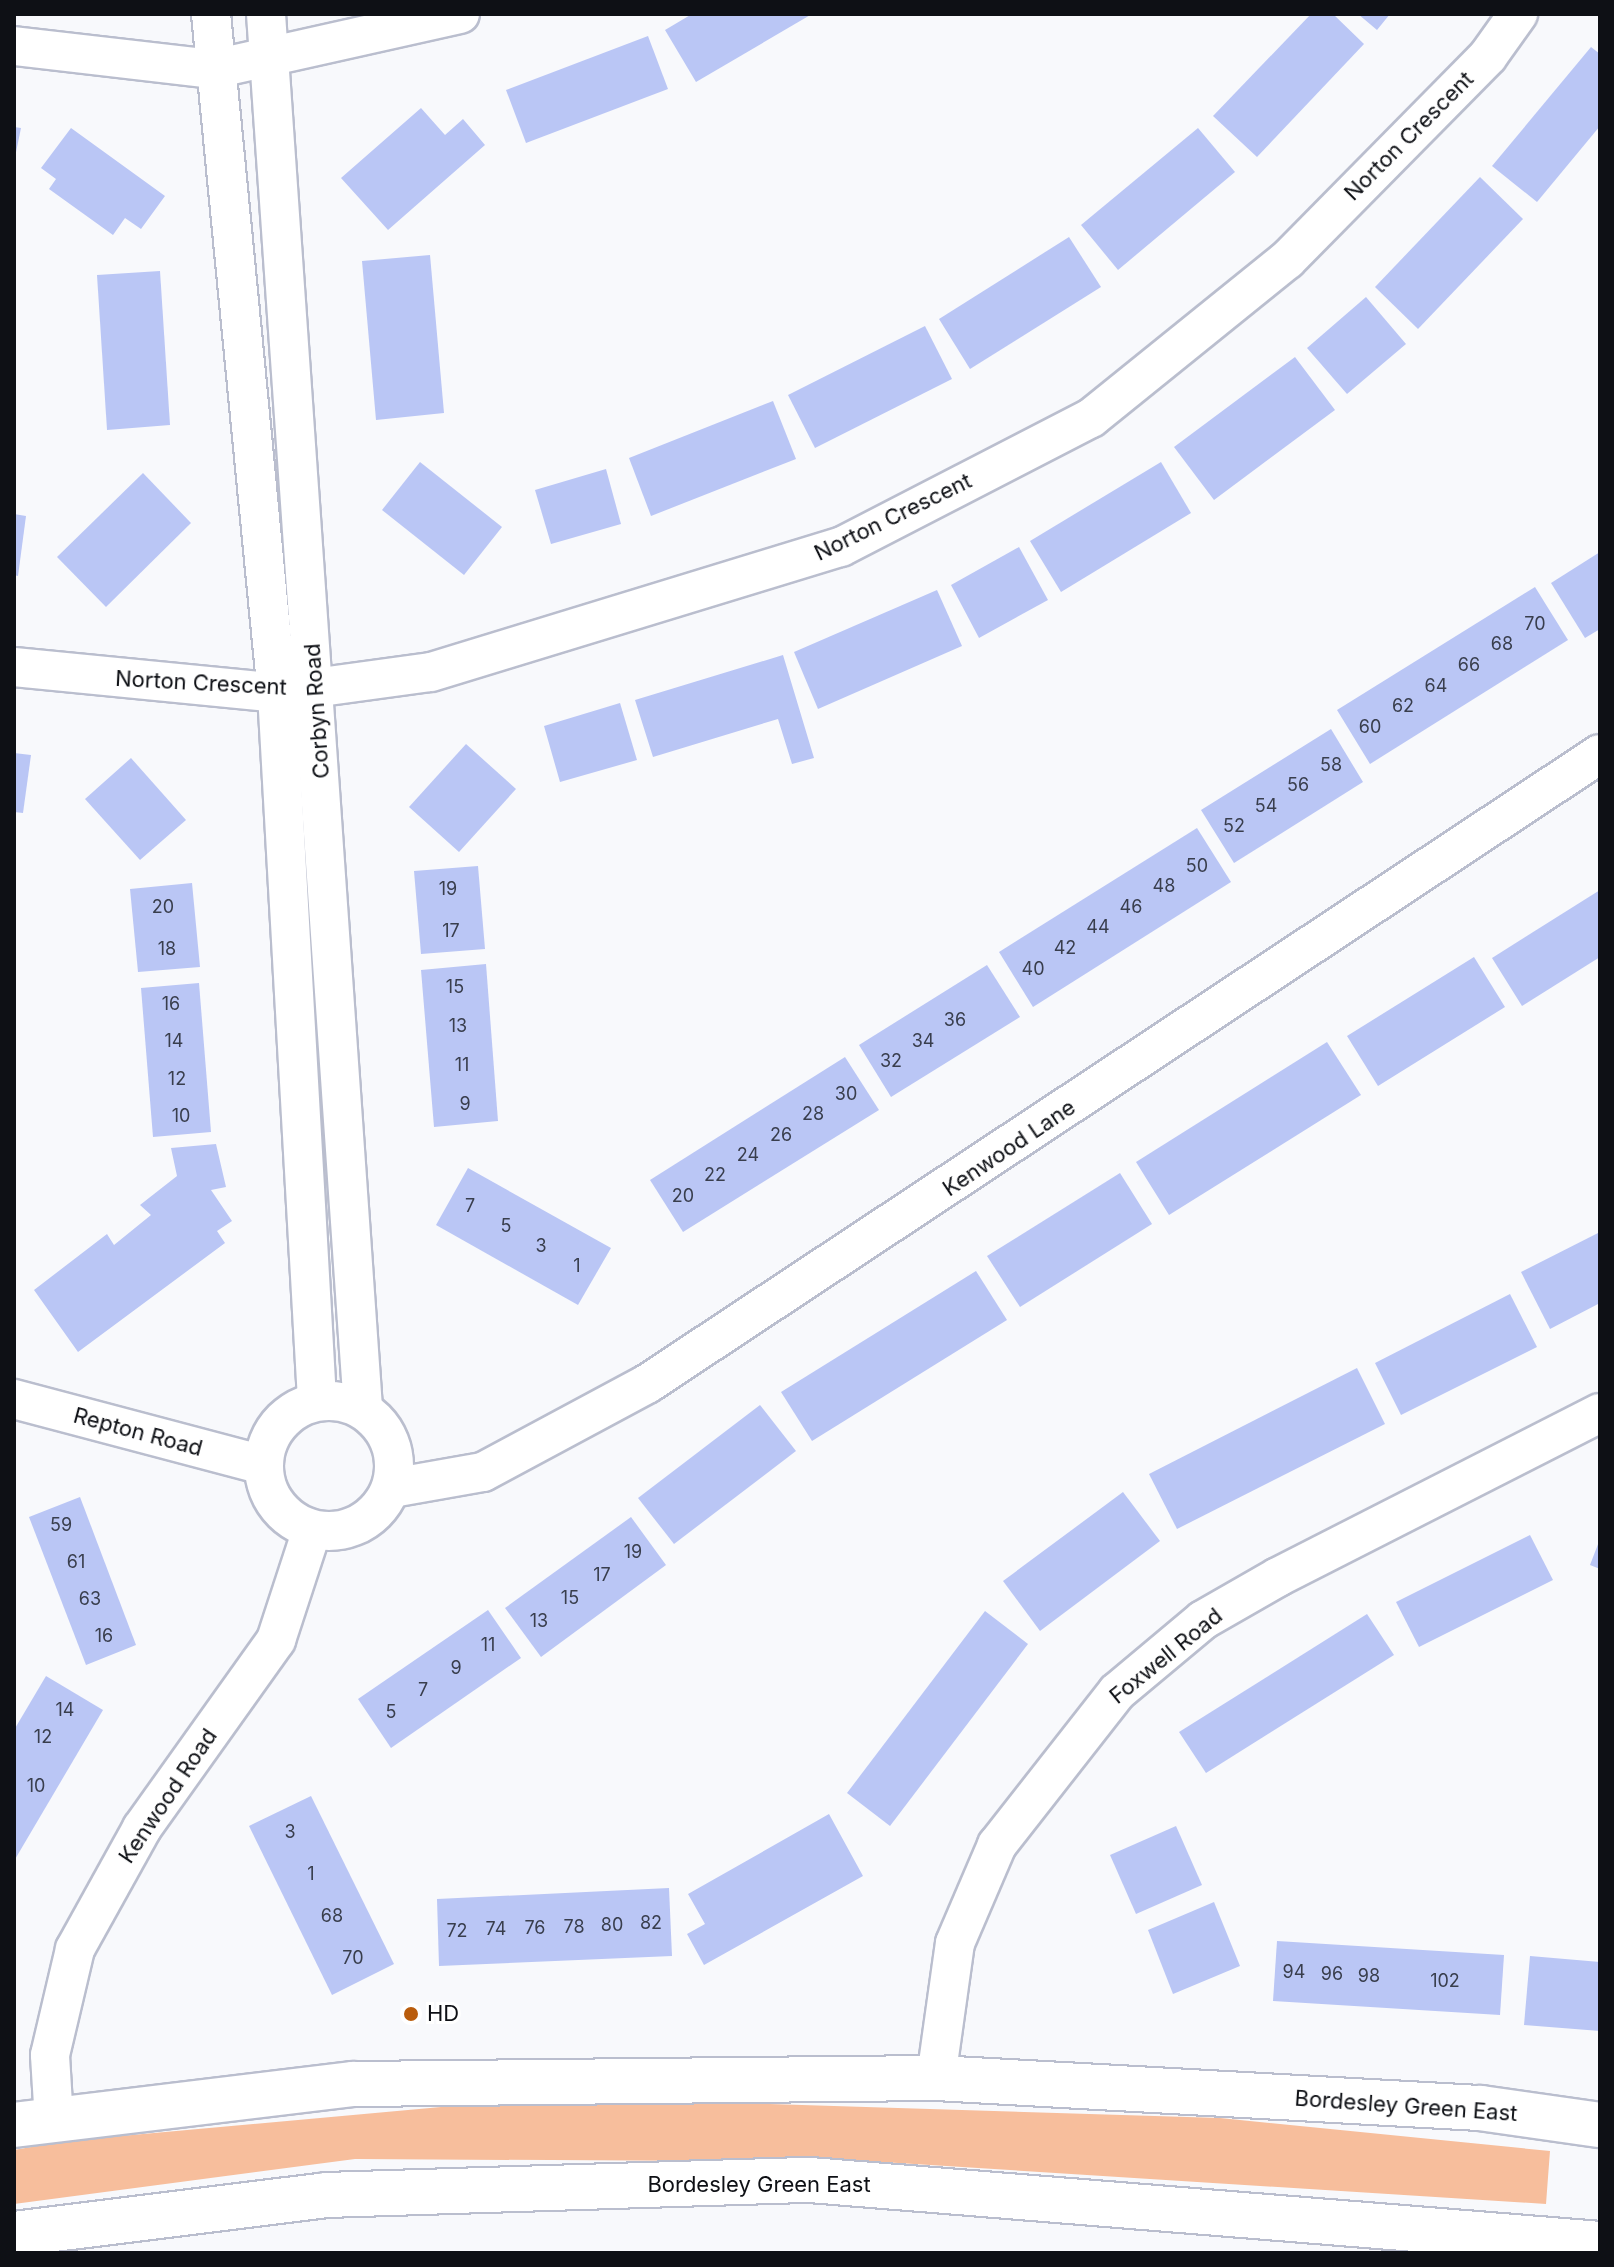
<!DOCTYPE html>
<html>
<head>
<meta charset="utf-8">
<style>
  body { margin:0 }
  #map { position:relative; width:1614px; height:2267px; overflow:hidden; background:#f8f9fc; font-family:Inter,sans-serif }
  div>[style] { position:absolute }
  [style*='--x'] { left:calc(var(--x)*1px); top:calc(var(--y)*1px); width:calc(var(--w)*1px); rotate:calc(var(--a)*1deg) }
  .green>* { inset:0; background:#f7be9c }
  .building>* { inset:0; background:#bac6f5 }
  .roads { filter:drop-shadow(2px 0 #babece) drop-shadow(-2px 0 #babece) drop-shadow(0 2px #babece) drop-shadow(0 -2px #babece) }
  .minor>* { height:38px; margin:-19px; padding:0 19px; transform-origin:19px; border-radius:19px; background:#fff }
  .minor>.ring { margin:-19px; padding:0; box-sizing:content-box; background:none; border:38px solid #fff; border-radius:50% }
  .secondary>* { height:44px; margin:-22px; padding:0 22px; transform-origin:22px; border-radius:22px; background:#fff }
  .dots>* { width:22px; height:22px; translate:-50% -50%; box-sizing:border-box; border:4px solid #fff; border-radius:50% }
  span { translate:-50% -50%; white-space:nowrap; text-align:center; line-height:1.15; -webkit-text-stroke:6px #fff; paint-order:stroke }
  .number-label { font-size:18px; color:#393e4d }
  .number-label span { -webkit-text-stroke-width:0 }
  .street-label { font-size:22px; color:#0e1015 }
  .poi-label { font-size:22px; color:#0e1015 }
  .left { translate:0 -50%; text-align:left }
  .frame { position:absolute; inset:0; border:16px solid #0e1015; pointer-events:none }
</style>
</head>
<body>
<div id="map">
  <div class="green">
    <i style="clip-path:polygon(672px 2101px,1220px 2118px,1550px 2151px,1546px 2204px,882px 2162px,355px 2159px,14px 2204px,14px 2150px,66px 2141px,485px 2103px)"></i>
  </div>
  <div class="building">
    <i style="clip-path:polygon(692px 14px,812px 14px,696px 82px,665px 30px)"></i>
    <i style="clip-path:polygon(1311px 14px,1333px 14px,1364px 44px,1257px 157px,1213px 116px)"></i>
    <i style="clip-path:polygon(1358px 14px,1390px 14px,1377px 30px)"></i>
    <i style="clip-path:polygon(648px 36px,668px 89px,526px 143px,506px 90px)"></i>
    <i style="clip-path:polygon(1591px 47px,1600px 54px,1600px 126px,1537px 202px,1492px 166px)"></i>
    <i style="clip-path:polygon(421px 108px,445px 135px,463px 119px,485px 145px,388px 230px,341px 178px)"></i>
    <i style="clip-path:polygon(14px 127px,21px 128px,15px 157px,14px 157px)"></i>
    <i style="clip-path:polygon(71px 128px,165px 196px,141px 229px,125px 218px,113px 235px,49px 189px,56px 179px,41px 168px)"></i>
    <i style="clip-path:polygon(1198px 128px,1235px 172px,1118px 270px,1081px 225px)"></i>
    <i style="clip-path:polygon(1480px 177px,1523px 219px,1418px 329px,1375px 287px)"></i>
    <i style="clip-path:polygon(1069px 237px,1101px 287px,970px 369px,939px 319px)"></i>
    <i style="clip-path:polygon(430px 255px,444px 413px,376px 420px,362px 261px)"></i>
    <i style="clip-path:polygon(160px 271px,170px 425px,107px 430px,97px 275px)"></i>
    <i style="clip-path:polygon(1366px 297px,1406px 344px,1347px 394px,1307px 348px)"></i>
    <i style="clip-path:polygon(925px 326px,952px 379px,815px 448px,788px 395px)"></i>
    <i style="clip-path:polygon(1295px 357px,1335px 410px,1214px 500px,1174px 447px)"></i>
    <i style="clip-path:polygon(773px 401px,796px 459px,651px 516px,629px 458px)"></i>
    <i style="clip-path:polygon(420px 462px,502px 527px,464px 575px,382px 510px)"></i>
    <i style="clip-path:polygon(1161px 462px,1191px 513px,1061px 592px,1030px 541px)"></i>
    <i style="clip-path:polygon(606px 469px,621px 524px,551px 544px,535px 490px)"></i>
    <i style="clip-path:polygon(143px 473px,191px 523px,106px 607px,57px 557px)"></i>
    <i style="clip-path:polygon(14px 514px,26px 516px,18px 576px,14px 575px)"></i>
    <i style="clip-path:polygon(1019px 547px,1048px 600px,979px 638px,951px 585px)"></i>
    <i style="clip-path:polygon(1600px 552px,1600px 629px,1585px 638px,1551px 583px)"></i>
    <i style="clip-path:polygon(1535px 587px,1568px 640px,1370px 764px,1337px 710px)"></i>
    <i style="clip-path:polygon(937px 590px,962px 646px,818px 709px,794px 652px)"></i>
    <i style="clip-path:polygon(783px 655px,814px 758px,792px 764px,778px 719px,653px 757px,635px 700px)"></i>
    <i style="clip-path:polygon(620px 703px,637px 760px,560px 782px,544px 726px)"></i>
    <i style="clip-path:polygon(1331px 729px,1363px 782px,1234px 863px,1201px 810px)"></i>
    <i style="clip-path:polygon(466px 744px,516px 789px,459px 852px,409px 807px)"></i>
    <i style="clip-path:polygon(14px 753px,31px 755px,23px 813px,14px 812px)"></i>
    <i style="clip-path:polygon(131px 758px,186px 820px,140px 860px,85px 799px)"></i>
    <i style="clip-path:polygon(1197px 828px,1231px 882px,1033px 1007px,999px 952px)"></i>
    <i style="clip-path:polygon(478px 866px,485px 949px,421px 954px,414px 871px)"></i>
    <i style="clip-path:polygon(192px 883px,200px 967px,138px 972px,130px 889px)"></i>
    <i style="clip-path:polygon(1600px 890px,1600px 957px,1522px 1006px,1492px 958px)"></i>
    <i style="clip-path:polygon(1474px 957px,1505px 1007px,1378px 1086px,1347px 1036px)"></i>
    <i style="clip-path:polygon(486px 964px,498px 1121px,434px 1127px,421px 970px)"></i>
    <i style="clip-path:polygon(987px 965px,1020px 1017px,891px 1097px,859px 1045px)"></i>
    <i style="clip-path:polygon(199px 983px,211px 1132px,153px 1137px,141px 988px)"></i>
    <i style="clip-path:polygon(1327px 1042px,1361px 1095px,1169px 1215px,1136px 1162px)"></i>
    <i style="clip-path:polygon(845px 1057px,879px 1110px,683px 1232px,650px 1180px)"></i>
    <i style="clip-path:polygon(216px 1144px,226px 1187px,211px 1190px,232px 1221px,217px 1231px,225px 1243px,78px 1352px,34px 1290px,107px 1234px,114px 1245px,151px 1215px,140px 1205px,177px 1176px,171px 1148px)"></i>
    <i style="clip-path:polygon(468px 1168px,611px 1248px,578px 1305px,436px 1225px)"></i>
    <i style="clip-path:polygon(1120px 1173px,1152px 1224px,1020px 1307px,987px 1256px)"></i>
    <i style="clip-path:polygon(1600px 1232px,1600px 1303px,1550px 1329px,1521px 1272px)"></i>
    <i style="clip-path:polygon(976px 1271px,1007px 1320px,812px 1441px,781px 1392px)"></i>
    <i style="clip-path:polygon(1510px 1294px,1537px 1347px,1401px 1415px,1375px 1363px)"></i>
    <i style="clip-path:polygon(1357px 1368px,1385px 1424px,1177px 1529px,1149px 1474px)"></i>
    <i style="clip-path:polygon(760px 1405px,796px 1451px,674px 1544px,638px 1498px)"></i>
    <i style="clip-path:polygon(1123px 1492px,1160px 1541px,1040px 1631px,1003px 1581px)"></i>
    <i style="clip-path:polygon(80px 1497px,136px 1645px,86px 1665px,29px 1517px)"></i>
    <i style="clip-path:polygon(631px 1517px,666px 1565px,541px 1657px,505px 1608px)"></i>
    <i style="clip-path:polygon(1530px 1535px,1553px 1580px,1419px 1647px,1396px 1602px)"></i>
    <i style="clip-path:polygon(1600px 1539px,1600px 1569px,1590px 1565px)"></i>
    <i style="clip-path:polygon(488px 1610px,521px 1658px,391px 1748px,358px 1699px)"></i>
    <i style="clip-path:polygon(985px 1611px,1028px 1644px,890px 1826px,847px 1793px)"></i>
    <i style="clip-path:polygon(1367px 1614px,1394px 1655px,1206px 1773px,1179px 1732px)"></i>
    <i style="clip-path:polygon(46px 1676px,103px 1710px,14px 1861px,14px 1730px)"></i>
    <i style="clip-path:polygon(311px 1796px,394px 1964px,332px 1995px,249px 1826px)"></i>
    <i style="clip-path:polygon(829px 1814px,863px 1876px,704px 1965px,687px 1934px,705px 1924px,688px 1894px)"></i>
    <i style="clip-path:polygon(1176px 1826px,1202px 1885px,1136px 1914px,1110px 1855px)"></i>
    <i style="clip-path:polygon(669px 1888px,672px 1956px,439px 1966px,437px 1899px)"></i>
    <i style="clip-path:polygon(1214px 1902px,1240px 1966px,1173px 1994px,1148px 1930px)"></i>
    <i style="clip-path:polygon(1277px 1941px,1504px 1955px,1500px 2015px,1273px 2001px)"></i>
    <i style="clip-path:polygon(1530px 1956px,1600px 1962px,1600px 2031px,1524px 2025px)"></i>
  </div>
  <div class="roads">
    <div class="minor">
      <i style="--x:211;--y:14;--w:682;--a:84.45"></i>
      <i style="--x:277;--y:693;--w:708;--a:86.76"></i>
      <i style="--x:266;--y:14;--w:1397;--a:86.02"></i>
      <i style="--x:14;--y:46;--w:201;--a:6.6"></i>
      <i style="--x:214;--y:69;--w:252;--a:-12.6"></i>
      <i style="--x:14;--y:667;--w:264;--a:5.6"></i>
      <i style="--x:277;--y:693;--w:155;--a:-7.8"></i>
      <i style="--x:431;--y:672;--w:429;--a:-17"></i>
      <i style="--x:841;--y:547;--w:281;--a:-27.3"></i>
      <i style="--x:1091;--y:418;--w:252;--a:-38.9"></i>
      <i style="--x:1287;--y:260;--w:286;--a:-45.4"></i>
      <i style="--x:1488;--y:56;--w:52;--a:-54.5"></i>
      <i style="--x:14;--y:1399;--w:258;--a:14.8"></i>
      <i class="ring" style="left:264px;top:1401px;width:92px;height:92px"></i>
      <i style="--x:392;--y:1488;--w:92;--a:-10"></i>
      <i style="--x:483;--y:1472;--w:186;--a:-28.2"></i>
      <i style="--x:647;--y:1384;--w:1142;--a:-33.47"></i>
      <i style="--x:936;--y:2078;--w:136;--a:-82"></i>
      <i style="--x:955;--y:1943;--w:107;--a:-66.8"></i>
      <i style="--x:997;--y:1845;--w:194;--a:-51.9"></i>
      <i style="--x:1117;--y:1692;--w:112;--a:-39.9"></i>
      <i style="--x:1203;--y:1620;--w:86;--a:-29.8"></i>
      <i style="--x:1278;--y:1577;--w:361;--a:-27"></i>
      <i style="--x:54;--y:2121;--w:66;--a:-93.5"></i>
      <i style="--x:50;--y:2055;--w:109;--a:-76.7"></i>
      <i style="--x:75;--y:1949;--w:138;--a:-61"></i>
      <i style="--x:142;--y:1828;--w:231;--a:-54.5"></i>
      <i style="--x:276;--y:1640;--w:116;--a:-71.9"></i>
    </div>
    <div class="secondary">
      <i style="--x:14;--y:2125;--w:341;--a:-6.9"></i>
      <i style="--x:353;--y:2084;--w:583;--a:-0.59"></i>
      <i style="--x:936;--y:2078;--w:545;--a:3.16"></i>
      <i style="--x:1480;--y:2108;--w:121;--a:8.1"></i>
      <i style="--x:14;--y:2234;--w:314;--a:-7.1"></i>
      <i style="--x:326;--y:2195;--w:484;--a:-1.8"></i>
      <i style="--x:810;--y:2180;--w:793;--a:4.63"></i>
    </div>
  </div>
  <div class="dots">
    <i style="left:411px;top:2014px;background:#b95c0c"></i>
  </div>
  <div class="number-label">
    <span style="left:1535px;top:624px">70</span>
    <span style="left:1502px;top:644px">68</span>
    <span style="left:1469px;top:665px">66</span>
    <span style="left:1436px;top:686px">64</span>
    <span style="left:1403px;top:706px">62</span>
    <span style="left:1370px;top:727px">60</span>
    <span style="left:1331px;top:765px">58</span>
    <span style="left:1298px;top:785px">56</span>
    <span style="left:1266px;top:806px">54</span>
    <span style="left:1234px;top:826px">52</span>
    <span style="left:1197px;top:866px">50</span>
    <span style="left:1164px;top:886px">48</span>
    <span style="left:448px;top:889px">19</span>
    <span style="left:163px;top:907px">20</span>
    <span style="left:1131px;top:907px">46</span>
    <span style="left:1098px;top:927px">44</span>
    <span style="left:451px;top:931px">17</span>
    <span style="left:1065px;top:948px">42</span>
    <span style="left:167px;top:949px">18</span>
    <span style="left:1033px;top:969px">40</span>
    <span style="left:455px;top:987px">15</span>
    <span style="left:171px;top:1004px">16</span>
    <span style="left:955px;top:1020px">36</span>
    <span style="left:458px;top:1026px">13</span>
    <span style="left:174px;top:1041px">14</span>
    <span style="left:923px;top:1041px">34</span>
    <span style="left:891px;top:1061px">32</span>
    <span style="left:462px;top:1065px">11</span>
    <span style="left:177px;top:1079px">12</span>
    <span style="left:846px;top:1094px">30</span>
    <span style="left:465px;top:1104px">9</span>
    <span style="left:813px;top:1114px">28</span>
    <span style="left:181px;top:1116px">10</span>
    <span style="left:781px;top:1135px">26</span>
    <span style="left:748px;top:1155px">24</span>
    <span style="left:715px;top:1175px">22</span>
    <span style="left:683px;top:1196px">20</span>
    <span style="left:470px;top:1206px">7</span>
    <span style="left:506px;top:1226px">5</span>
    <span style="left:541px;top:1246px">3</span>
    <span style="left:577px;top:1266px">1</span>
    <span style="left:61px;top:1525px">59</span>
    <span style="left:633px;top:1552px">19</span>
    <span style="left:76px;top:1562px">61</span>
    <span style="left:602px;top:1575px">17</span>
    <span style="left:570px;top:1598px">15</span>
    <span style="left:90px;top:1599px">63</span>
    <span style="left:539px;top:1621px">13</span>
    <span style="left:104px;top:1636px">16</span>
    <span style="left:488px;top:1645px">11</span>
    <span style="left:456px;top:1668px">9</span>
    <span style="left:423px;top:1690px">7</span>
    <span style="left:65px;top:1710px">14</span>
    <span style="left:391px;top:1712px">5</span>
    <span style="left:43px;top:1737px">12</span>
    <span style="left:36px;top:1786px">10</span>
    <span style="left:290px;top:1832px">3</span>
    <span style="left:311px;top:1874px">1</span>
    <span style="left:332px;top:1916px">68</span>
    <span style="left:651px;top:1923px">82</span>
    <span style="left:612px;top:1925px">80</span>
    <span style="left:574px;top:1927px">78</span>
    <span style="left:535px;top:1928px">76</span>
    <span style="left:496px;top:1929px">74</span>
    <span style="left:457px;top:1931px">72</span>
    <span style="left:353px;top:1958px">70</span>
    <span style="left:1294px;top:1972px">94</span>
    <span style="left:1332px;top:1974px">96</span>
    <span style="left:1369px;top:1976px">98</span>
    <span style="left:1445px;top:1981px">102</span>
  </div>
  <div class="street-label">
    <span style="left:1409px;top:136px;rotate:-45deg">Norton Crescent</span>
    <span style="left:893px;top:517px;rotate:-26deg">Norton Crescent</span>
    <span style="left:201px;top:683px;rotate:3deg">Norton Crescent</span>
    <span style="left:317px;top:711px;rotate:-94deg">Corbyn Road</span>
    <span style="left:1009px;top:1148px;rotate:-34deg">Kenwood Lane</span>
    <span style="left:138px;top:1432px;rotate:15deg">Repton Road</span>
    <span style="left:1166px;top:1656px;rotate:-39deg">Foxwell Road</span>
    <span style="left:168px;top:1796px;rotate:-56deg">Kenwood Road</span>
    <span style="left:1406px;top:2106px;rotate:4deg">Bordesley Green East</span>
    <span style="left:759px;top:2185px">Bordesley Green East</span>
  </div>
  <div class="poi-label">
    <span class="left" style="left:427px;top:2014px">HD</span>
  </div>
  <div class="frame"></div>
</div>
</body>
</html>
